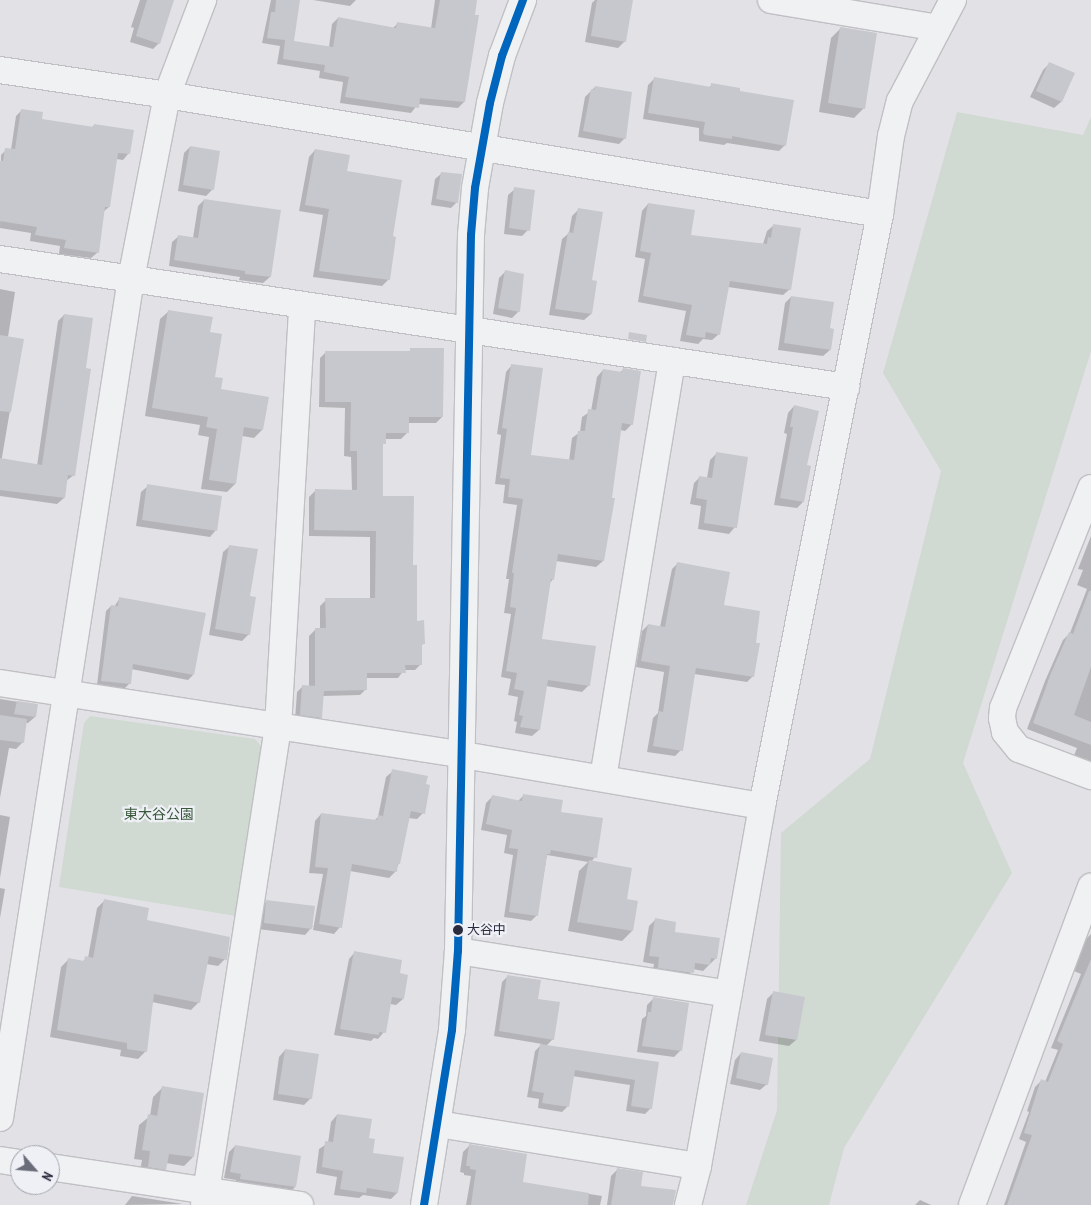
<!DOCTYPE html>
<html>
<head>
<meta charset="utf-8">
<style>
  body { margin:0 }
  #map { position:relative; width:1091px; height:1205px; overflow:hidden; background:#e2e2e6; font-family:"PT Sans Narrow","Noto Sans JP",sans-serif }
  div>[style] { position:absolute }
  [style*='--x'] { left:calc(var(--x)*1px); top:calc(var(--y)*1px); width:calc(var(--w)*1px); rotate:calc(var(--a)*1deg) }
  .green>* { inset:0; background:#d0d9d2 }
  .shadow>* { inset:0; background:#0003 }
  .building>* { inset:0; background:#c7c8cd }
  .roads { filter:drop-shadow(1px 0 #c0c0c4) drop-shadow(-1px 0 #c0c0c4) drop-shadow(0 1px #c0c0c4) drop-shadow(0 -1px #c0c0c4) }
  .minor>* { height:26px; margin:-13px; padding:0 13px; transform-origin:13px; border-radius:13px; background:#f0f1f3 }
  .bus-1>* { height:8px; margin:-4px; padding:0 4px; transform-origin:4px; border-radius:4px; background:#0065bd }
  .dots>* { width:14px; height:14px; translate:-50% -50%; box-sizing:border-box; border:2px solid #eff0f6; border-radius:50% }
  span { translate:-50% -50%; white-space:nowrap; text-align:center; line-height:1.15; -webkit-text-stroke:4.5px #eff0f6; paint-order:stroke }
  .bus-label { font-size:13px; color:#2a2c3e }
  .left { translate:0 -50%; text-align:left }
  .park-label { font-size:14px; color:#38593a }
  .north { position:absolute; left:10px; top:1145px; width:50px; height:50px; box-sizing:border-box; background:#eff0f6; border:1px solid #a0a2ac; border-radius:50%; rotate:117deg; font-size:14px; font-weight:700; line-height:20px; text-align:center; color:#2a2c3e }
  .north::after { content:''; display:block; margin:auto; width:18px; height:22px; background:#6a6c79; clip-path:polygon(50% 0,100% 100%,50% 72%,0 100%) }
</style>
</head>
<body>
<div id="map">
  <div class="green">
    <i style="clip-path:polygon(957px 112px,1083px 135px,1091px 117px,1091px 351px,963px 763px,1012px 873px,844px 1148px,829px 1205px,746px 1205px,777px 1110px,781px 833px,870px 759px,941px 471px,883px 373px)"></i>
    <i style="clip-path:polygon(90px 716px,255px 739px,262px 747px,236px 916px,59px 887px,84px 723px)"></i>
  </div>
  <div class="shadow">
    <i style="clip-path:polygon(140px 0,172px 0,159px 43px,153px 49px,130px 42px,134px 28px,131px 27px)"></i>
    <i style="clip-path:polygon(271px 0,299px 0,292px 42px,329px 47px,332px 24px,338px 18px,393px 28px,398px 23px,431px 29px,435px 0,476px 0,464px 102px,458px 108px,418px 104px,411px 113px,340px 103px,343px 82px,319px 78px,320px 71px,277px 64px,280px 46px,262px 43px)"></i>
    <i style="clip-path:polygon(313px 0,356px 0,350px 6px)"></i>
    <i style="clip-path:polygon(595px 0,620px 0,625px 41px,618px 48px,585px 42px,592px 3px)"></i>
    <i style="clip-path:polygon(841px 28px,864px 108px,854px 118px,819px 112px,831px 38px)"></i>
    <i style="clip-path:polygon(1050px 63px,1073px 74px,1061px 102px,1054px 108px,1030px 97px,1043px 70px)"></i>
    <i style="clip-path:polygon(655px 78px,709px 88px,712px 84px,738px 92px,785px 145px,779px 151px,727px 143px,724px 145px,699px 141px,699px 128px,643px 119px,648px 85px)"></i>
    <i style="clip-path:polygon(595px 87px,625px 138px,619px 144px,578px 137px,585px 97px)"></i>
    <i style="clip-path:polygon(22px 110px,40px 120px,92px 128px,94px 125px,128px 154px,123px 160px,116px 159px,109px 207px,103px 212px,97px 253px,91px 258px,59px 254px,60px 246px,30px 241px,31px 233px,0 228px,1px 155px,7px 149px,11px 150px,16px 116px)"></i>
    <i style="clip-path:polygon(190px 147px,212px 190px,206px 196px,178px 191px,184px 153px)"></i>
    <i style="clip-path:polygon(315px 150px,346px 172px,392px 238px,389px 279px,382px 286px,313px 277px,323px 215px,299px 211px,309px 157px)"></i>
    <i style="clip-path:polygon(442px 173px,457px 202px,451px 208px,431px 205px,435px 179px)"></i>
    <i style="clip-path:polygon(515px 189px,528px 230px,522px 236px,504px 234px,508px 195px)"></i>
    <i style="clip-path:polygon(204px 200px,280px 211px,270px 277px,263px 283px,239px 280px,240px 277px,169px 266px,172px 242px,179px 236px,193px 238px,198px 206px)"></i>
    <i style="clip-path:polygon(648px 204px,690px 236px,763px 244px,767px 231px,774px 225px,790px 289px,783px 295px,728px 287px,719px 334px,712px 340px,703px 339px,698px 344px,680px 341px,686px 311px,638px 302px,645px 259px,635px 257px,642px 211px)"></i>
    <i style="clip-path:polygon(578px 210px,590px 281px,596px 282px,591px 314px,584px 320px,549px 315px,562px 239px,569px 233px,572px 216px)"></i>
    <i style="clip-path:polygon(505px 272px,519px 311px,512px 318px,493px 314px,499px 278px)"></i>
    <i style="clip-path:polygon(0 289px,15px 292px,8px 337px,22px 340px,1px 463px,37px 466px,58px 321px,64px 315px,84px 369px,74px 475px,66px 481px,64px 498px,57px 504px,0 496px)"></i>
    <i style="clip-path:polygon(791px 297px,830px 350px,823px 356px,778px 350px,785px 303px)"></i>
    <i style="clip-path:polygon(169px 311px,208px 333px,213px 378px,220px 390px,267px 398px,262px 430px,254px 438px,242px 436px,235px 484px,227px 492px,201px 489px,209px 437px,198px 435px,200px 425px,145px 416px,160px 319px)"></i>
    <i style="clip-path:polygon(411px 350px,442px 417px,436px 423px,408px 423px,407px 433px,401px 439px,385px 439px,382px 447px,382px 498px,412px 566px,415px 622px,424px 643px,421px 646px,421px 664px,415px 670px,404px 670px,398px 678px,366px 678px,366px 689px,360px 695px,323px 696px,321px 717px,315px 723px,295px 720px,297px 692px,303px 686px,309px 687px,309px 636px,315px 630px,320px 630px,320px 606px,326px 600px,370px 599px,370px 537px,309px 536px,309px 497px,315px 491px,352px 491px,351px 457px,344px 456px,345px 408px,319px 407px,320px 358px,326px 352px,408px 353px)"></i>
    <i style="clip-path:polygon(512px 365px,530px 456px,569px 461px,572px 438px,580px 432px,582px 417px,591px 411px,597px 377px,603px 370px,619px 373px,623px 370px,632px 424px,625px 431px,620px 430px,603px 561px,596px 567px,556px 561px,553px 579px,550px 583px,541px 640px,589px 685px,582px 692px,546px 686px,539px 730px,532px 736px,515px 733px,517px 722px,514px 721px,518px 697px,508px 695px,511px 679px,501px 677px,511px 614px,504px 613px,509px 579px,506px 579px,517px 505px,503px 503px,505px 485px,495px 484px,501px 435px,497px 434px,506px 372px)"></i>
    <i style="clip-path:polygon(794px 406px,805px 466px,809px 467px,803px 502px,797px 508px,774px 505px,787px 434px,784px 433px,788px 413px)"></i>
    <i style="clip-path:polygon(716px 454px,735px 527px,729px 534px,698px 529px,701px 506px,690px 504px,694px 483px,700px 477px,707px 478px,710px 460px)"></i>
    <i style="clip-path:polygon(148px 486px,216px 530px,210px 537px,136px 526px,141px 492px)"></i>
    <i style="clip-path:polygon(1091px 536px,1091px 766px,1073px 758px,1077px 748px,1027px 729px,1045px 681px,1063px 640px,1070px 633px,1087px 589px,1077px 585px,1083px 570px,1078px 569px)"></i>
    <i style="clip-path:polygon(230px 546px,249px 597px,249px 634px,242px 641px,209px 635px,223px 552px)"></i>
    <i style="clip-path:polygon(678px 563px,723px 606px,755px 644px,753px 676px,747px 682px,694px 674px,681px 750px,675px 756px,647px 752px,653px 718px,658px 713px,664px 672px,636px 667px,642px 631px,648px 625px,660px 627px,672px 569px)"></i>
    <i style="clip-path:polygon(120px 598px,193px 675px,188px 680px,131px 669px,129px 684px,124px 689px,97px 685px,106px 611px,111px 606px,114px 607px)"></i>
    <i style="clip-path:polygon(0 699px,37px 705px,35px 717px,28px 723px,25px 723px,23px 742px,16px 749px,9px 748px,0 798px)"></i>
    <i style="clip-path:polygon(393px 771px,423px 813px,417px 819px,408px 818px,399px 863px,395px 872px,389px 878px,350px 871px,340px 927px,334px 934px,313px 930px,323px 874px,309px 873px,315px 821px,321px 814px,374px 821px,378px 817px,386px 777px)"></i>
    <i style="clip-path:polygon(524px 795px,560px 813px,595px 857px,591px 862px,625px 900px,637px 902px,632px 931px,622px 941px,568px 931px,579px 871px,588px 862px,547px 855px,537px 915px,531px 921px,504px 917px,513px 855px,504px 853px,507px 835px,481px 830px,486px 803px,492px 797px,517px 802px)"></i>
    <i style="clip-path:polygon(0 815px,10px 817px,0 878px)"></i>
    <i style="clip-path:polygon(0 888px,5px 889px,0 918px)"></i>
    <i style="clip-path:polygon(104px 901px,225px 959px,218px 966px,206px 964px,199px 1002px,191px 1010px,152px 1002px,146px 1051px,138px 1059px,120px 1056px,121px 1050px,50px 1037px,61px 967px,69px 959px,81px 962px,88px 958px,97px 908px)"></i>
    <i style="clip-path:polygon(267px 901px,311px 926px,313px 926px,305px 935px,258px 929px,260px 908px)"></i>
    <i style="clip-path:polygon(655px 920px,716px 958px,703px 971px,693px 969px,686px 979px,652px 974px,654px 964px,643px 962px,649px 926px)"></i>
    <i style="clip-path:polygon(1091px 934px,1091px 1205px,1004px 1205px,1026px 1142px,1019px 1139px,1029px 1112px,1027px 1111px,1035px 1087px,1041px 1081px,1045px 1082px,1058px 1050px,1051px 1048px,1081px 974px,1074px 971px,1085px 940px)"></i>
    <i style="clip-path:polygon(355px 952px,399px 974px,403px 999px,396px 1005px,390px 1004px,384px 1032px,378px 1039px,374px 1038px,371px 1041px,334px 1035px,349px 959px)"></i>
    <i style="clip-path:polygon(508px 976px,537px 1000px,553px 1039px,546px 1046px,658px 1063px,651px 1108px,645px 1114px,626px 1111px,630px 1085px,572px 1076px,567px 1107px,562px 1112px,538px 1108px,539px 1099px,527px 1097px,535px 1051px,542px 1044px,494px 1036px,502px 982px)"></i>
    <i style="clip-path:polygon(773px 993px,796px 1040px,789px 1046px,759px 1041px,767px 999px)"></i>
    <i style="clip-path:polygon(654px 998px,688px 1004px,680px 1051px,674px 1057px,637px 1052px,642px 1019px,646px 1016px,647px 1005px)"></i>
    <i style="clip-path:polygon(285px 1050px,311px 1098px,304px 1105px,273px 1100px,279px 1057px)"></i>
    <i style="clip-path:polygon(741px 1053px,767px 1084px,760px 1090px,730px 1084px,735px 1060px)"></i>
    <i style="clip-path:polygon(162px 1088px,193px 1157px,184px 1166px,166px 1163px,165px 1169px,156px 1178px,139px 1176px,142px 1160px,134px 1159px,139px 1125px,150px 1116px,153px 1097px)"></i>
    <i style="clip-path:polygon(337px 1115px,368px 1139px,371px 1154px,397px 1193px,391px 1199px,363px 1195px,359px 1198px,334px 1195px,337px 1177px,316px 1173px,319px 1149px,328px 1143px,331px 1122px)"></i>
    <i style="clip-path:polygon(235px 1146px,295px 1187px,289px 1193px,235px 1185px,236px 1180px,224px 1178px,229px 1152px)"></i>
    <i style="clip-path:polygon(469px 1146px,521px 1183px,602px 1196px,600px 1205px,466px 1205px,471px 1176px,464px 1175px,464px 1173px,460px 1172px,463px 1152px)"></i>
    <i style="clip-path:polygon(618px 1169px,640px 1188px,644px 1205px,607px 1205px,611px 1176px)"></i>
    <i style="clip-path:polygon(132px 1196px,183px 1204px,125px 1205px)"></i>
    <i style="clip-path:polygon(920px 1200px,931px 1205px,915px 1205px)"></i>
  </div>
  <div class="building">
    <i style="clip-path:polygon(147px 0,174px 0,160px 44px,136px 36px)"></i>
    <i style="clip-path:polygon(276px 0,300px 0,294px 41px,333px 47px,338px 17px,396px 28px,397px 22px,435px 28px,440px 0,477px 0,475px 15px,479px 15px,465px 102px,420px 98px,419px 108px,345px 97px,349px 77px,324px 72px,325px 65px,283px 59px,285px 40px,267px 38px,271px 12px,275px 12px)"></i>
    <i style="clip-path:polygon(597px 0,633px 0,626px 42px,591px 36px)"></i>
    <i style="clip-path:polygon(840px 27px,877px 33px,865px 109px,828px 103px)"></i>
    <i style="clip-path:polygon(1049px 62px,1075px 73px,1062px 102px,1036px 91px)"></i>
    <i style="clip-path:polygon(654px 77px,711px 87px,711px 83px,740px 88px,740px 91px,794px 100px,786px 146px,732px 136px,732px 139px,705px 135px,703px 133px,705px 122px,648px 113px)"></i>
    <i style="clip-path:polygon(595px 86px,632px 92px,626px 139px,583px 131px,591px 89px,594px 90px)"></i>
    <i style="clip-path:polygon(21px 109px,43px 112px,42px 119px,94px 127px,94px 124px,134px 130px,130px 154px,118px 153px,110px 207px,105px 207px,99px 253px,64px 248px,66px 240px,35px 235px,37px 227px,0 221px,0 161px,3px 161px,5px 148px,15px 149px)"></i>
    <i style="clip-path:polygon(190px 146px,220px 151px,214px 190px,183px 185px)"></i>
    <i style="clip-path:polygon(315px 149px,350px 155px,347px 171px,402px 180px,393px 236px,396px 237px,390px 280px,319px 271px,329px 209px,305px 205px)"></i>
    <i style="clip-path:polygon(441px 172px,462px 174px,458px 203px,436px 199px)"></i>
    <i style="clip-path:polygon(514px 187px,535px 190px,530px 231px,509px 228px)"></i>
    <i style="clip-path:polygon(204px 199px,281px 210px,271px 277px,245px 274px,245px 271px,174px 260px,178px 235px,198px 238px)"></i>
    <i style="clip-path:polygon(648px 203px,695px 210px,691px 235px,767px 244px,768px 237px,771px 238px,773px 224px,801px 228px,791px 290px,730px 281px,720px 335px,706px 332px,705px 338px,686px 335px,692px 305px,643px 296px,651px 253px,640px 251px)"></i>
    <i style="clip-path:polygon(578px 208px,603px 212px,592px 280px,597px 281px,592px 314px,555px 309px,568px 232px,573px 233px)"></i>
    <i style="clip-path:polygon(505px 270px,524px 274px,520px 312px,498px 308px)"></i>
    <i style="clip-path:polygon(791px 296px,834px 302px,830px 328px,834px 329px,831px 350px,784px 343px)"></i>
    <i style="clip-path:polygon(168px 310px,213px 317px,210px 332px,222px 334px,215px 377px,223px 378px,221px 389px,269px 397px,263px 430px,244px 427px,236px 484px,209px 480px,217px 429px,206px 427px,208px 417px,152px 408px)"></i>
    <i style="clip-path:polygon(64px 314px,93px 318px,86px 368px,91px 369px,75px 476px,68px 475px,65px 498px,0 490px,0 458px,42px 465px)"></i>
    <i style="clip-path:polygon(629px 332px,647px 335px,646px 342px,628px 339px)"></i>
    <i style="clip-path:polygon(0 335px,24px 339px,11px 412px,0 411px)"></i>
    <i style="clip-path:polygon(410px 348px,444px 348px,443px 417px,409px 417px,409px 433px,386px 433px,386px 444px,383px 444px,383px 496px,414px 496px,413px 565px,417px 565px,417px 621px,424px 620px,425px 644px,422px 644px,422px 665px,405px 665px,406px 673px,367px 673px,367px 690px,324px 691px,322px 718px,300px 715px,302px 685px,315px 686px,315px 628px,326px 628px,325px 598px,375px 598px,376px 531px,314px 530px,315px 489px,357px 490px,357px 451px,350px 451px,351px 402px,325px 402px,325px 351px,410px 351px)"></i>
    <i style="clip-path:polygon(511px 364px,543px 368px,531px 455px,574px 460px,578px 431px,585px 431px,588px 409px,596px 410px,603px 369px,622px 372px,623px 368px,641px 371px,633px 425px,622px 423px,612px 498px,615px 498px,604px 561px,558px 554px,554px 580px,551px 579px,542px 639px,596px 646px,590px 686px,548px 680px,540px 730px,520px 727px,523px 716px,519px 715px,524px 691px,514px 689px,517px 673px,506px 671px,516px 608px,510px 607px,514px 573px,512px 573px,523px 499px,508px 497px,510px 479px,500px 478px,507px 429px,502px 428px)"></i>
    <i style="clip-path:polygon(794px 405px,819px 411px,807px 465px,811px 466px,804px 502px,780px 498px,793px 427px,790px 427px)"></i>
    <i style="clip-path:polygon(716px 452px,748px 457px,737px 528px,704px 523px,707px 500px,696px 498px,699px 476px,712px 478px)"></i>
    <i style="clip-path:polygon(147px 484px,222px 496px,217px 531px,142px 520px)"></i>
    <i style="clip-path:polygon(229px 545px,258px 549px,250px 596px,256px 597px,250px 635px,215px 629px)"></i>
    <i style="clip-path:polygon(677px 562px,730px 572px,724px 605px,760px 611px,756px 643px,760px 643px,754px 677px,696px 668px,683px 751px,653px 746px,659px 711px,663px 712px,670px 666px,641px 661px,648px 624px,665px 627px)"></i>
    <i style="clip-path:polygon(1089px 591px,1091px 591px,1091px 667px,1074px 715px,1091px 722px,1091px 745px,1033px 723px,1051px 673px,1069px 632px,1073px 634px)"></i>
    <i style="clip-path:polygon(119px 597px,206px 613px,194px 675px,133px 664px,131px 684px,101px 681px,111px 605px,118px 606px)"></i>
    <i style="clip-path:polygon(17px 701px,38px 704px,36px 717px,14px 714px)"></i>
    <i style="clip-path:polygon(0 715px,27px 719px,24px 743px,0 740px)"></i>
    <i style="clip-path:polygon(392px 769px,428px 776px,426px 784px,430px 785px,425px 814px,411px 811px,400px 864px,398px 863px,397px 872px,352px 864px,342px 928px,319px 924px,328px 868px,315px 867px,321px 813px,377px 820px,378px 815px,383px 816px)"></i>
    <i style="clip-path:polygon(523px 794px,563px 800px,561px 812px,603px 818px,597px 858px,551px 850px,550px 854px,547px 854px,538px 916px,509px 912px,518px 849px,509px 848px,512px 830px,486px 824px,492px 795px,522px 801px)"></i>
    <i style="clip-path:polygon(589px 860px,632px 868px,627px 899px,638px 901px,633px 931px,577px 922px)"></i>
    <i style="clip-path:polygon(104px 899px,149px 908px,147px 920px,230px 937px,227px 960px,209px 956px,200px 1003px,154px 994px,147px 1052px,127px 1049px,127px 1043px,57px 1030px,68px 958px,84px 961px,85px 956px,93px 958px)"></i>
    <i style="clip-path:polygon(266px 900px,315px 906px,312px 929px,264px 923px)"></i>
    <i style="clip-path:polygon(655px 918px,676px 922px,675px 932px,720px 938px,717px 959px,711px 958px,710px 965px,695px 963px,694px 973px,658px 968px,659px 957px,649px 956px)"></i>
    <i style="clip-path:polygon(354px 951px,402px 960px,400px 973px,408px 975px,404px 999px,392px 997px,386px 1033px,379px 1032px,379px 1035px,340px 1029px)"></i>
    <i style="clip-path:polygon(1091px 959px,1091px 1205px,1007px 1205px,1032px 1135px,1024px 1133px,1041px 1079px,1048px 1082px,1063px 1044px,1057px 1041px)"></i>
    <i style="clip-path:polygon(507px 975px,541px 980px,538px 999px,560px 1002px,554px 1040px,499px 1031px)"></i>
    <i style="clip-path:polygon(773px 991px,805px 997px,797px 1040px,765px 1035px)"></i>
    <i style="clip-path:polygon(653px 997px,689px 1003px,682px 1051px,642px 1046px,648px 1012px,651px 1012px)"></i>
    <i style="clip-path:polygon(540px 1044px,659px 1062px,652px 1109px,631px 1106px,635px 1080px,575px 1070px,569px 1107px,542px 1103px,544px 1093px,532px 1091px)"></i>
    <i style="clip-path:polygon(285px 1049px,319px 1054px,312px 1099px,278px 1094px)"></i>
    <i style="clip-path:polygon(741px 1052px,773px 1058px,768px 1085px,736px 1078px)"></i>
    <i style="clip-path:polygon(162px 1086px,204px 1093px,194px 1157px,169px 1154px,166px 1170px,148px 1167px,150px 1151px,142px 1150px,148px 1114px,157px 1116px)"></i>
    <i style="clip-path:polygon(337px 1114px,372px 1119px,369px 1138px,375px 1139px,373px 1153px,404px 1157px,398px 1193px,367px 1188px,366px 1193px,340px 1189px,343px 1171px,322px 1167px,325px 1141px,333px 1142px)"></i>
    <i style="clip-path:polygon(469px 1144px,527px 1154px,523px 1182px,589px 1193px,588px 1205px,471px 1205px,476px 1170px,470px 1169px,470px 1166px,466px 1166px)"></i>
    <i style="clip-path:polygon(235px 1145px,301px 1156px,296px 1187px,240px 1179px,241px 1174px,230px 1172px)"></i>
    <i style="clip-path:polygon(617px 1168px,643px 1172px,641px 1186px,676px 1190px,673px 1205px,611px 1205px)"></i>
  </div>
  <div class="roads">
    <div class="minor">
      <i style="--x:771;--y:0;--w:169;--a:9.5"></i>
      <i style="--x:0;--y:70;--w:169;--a:8.5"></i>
      <i style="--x:167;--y:95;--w:723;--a:9.48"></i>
      <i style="--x:0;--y:259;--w:856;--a:8.6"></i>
      <i style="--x:1091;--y:488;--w:237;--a:111.8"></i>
      <i style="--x:1003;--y:708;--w:10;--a:96"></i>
      <i style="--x:1002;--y:718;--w:14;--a:78"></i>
      <i style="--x:1005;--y:732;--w:22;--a:51"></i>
      <i style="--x:1019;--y:749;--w:77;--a:20.6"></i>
      <i style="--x:0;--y:683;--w:469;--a:8.8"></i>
      <i style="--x:463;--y:755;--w:303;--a:9.7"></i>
      <i style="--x:603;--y:778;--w:423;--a:-80.6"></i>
      <i style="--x:458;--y:951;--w:274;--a:9"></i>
      <i style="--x:0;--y:1118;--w:849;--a:-81.13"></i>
      <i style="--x:131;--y:279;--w:187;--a:-78.9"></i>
      <i style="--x:167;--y:95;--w:102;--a:-69.2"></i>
      <i style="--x:438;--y:1124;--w:263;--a:9.2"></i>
      <i style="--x:0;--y:1160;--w:20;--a:9"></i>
      <i style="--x:50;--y:1167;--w:253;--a:8.6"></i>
      <i style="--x:204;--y:1205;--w:484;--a:-81.2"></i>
      <i style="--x:278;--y:727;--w:422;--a:-86.7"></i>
      <i style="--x:424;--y:1205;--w:177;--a:-80.9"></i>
      <i style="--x:452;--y:1030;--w:79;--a:-85.7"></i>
      <i style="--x:458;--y:951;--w:716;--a:-88.96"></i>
      <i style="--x:471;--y:235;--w:47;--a:-85.1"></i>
      <i style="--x:475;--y:188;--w:86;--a:-80"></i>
      <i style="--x:490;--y:103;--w:49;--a:-75.7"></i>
      <i style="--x:502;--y:56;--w:60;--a:-69.4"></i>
      <i style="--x:688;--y:1205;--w:40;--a:-75.6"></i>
      <i style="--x:698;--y:1166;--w:366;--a:-79.9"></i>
      <i style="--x:762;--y:806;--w:604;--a:-78.73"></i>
      <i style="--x:880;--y:214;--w:79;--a:-82"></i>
      <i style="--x:891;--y:136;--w:36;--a:-76"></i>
      <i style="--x:900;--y:101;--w:114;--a:-62.3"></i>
      <i style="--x:972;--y:1205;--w:340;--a:-69.5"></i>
    </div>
  </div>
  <div class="bus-1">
    <i style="--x:424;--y:1205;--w:177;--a:-80.9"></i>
    <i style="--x:452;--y:1030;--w:79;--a:-85.7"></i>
    <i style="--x:458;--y:951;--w:716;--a:-88.96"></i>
    <i style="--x:471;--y:235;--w:47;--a:-85.1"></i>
    <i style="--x:475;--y:188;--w:86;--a:-80"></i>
    <i style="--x:490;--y:103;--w:49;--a:-75.7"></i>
    <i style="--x:502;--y:56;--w:60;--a:-69.4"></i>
  </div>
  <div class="dots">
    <i style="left:458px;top:930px;background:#2a2c3e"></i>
  </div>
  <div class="bus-label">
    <span class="left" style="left:467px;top:930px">大谷中</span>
  </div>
  <div class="park-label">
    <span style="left:159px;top:814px">東大谷公園</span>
  </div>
  <div class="north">N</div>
</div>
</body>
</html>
